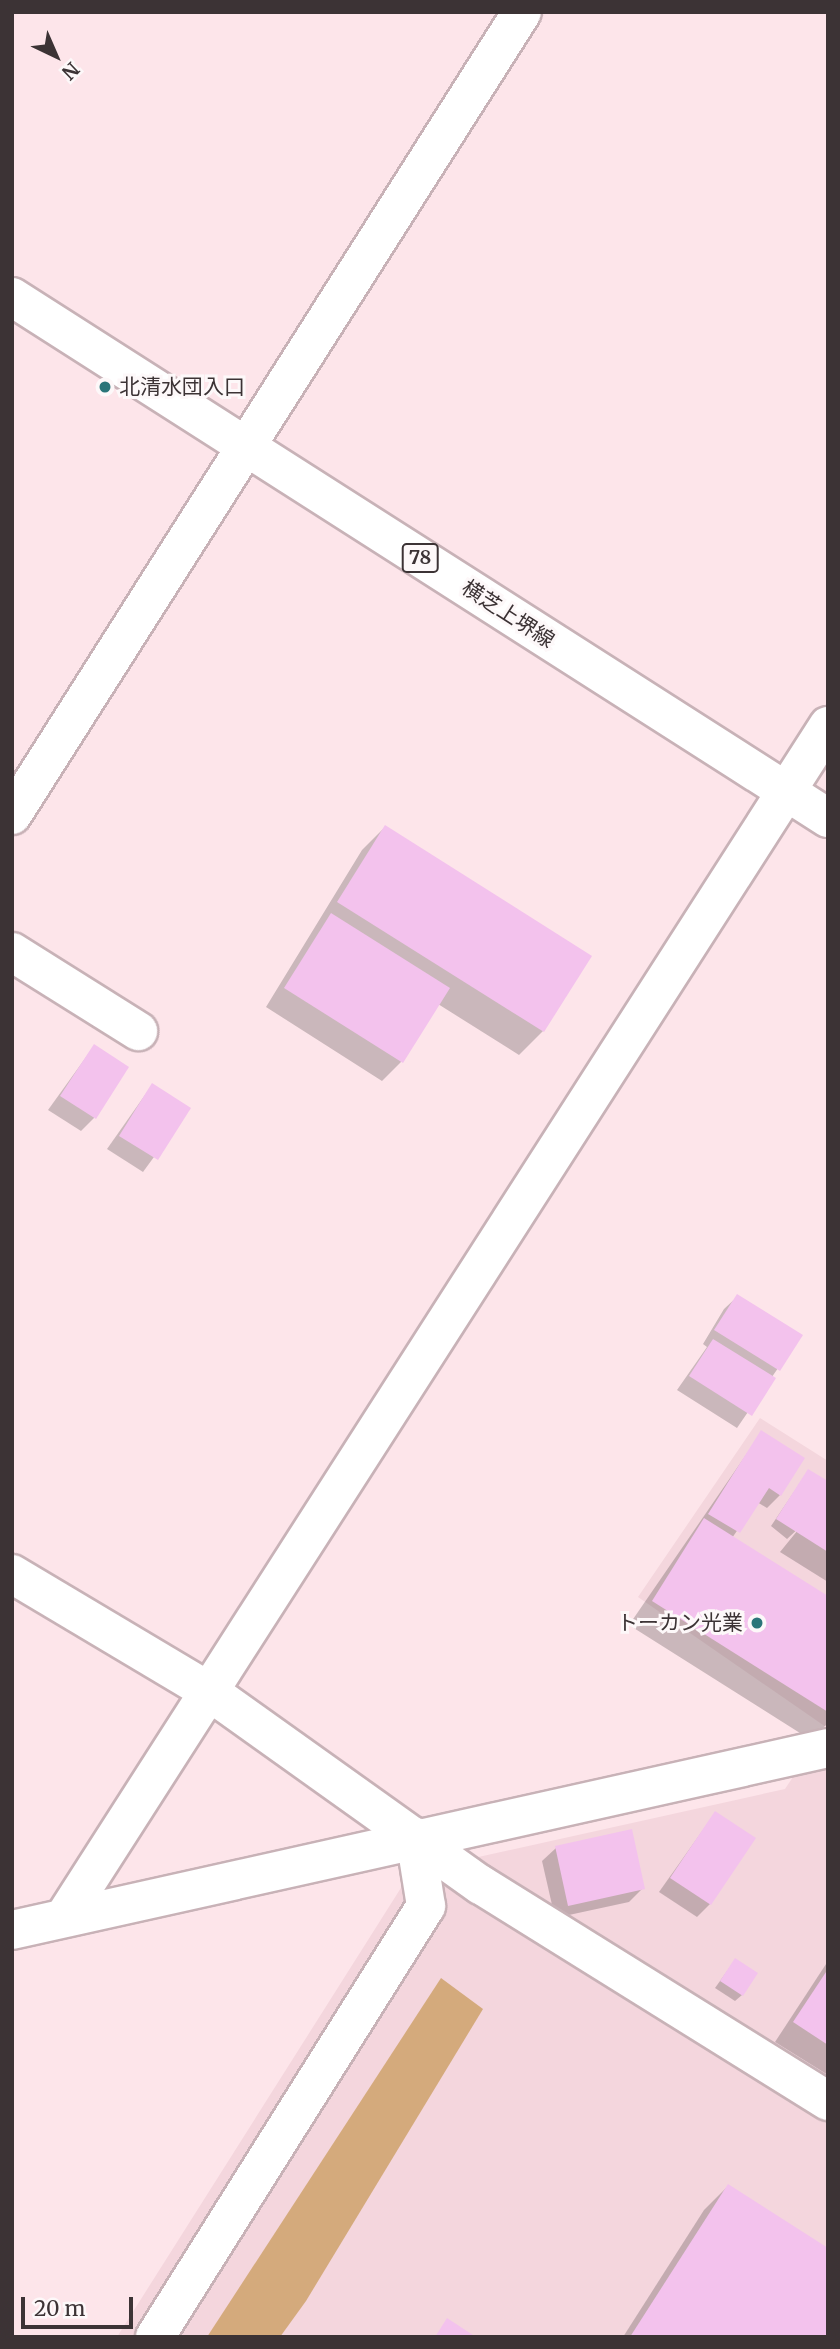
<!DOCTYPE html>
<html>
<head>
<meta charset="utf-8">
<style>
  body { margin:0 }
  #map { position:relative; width:840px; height:2349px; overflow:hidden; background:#fde5ea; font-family:Merriweather,"Noto Sans JP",serif }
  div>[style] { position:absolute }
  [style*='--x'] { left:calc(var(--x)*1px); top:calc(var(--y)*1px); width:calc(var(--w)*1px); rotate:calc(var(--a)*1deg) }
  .built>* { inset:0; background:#f4d6dd }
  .forest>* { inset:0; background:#d4aa7c }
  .shadow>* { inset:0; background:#0003 }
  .building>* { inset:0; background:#f3c2ed }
  .roads { filter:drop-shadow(2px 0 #c8b2b7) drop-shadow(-2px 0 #c8b2b7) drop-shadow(0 2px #c8b2b7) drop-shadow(0 -2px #c8b2b7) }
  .minor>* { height:38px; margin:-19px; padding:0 19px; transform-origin:19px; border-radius:19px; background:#fff }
  .major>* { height:38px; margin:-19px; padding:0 19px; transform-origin:19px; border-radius:19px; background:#fff }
  .dots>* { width:19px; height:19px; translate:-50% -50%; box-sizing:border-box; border:4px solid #fdf8f9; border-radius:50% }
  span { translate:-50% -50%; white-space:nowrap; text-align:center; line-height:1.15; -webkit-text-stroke:6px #fdf8f9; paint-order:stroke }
  .shield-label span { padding:2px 5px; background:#fdf8f9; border:2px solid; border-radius:5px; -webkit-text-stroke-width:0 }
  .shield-label { font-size:19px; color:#3c3335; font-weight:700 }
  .poi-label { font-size:21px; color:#3c3335 }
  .left { translate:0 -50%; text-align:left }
  .right { translate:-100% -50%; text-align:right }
  .street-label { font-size:21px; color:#3c3335 }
  .frame { position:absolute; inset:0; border:14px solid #3c3335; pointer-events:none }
  .north { position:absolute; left:21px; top:21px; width:70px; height:70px; -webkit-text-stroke:5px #fdf8f9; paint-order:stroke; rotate:136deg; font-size:19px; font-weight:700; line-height:28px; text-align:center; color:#3c3335 }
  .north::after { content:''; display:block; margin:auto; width:24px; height:32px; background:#3c3335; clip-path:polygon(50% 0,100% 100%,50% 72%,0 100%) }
  .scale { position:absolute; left:21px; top:2297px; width:112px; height:32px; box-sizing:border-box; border:4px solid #3c3335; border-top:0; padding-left:9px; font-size:21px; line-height:24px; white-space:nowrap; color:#3c3335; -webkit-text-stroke:5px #fdf8f9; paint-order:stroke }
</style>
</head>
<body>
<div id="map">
  <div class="built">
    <i style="clip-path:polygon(760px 1418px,828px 1461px,828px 2337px,117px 2337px,411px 1872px,785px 1789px,826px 1727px,638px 1597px)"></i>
  </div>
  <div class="forest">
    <i style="clip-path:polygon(441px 1978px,483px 2009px,306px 2301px,280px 2337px,207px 2337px)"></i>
  </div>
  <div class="shadow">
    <i style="clip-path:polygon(385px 827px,589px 957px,543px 1031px,519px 1055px,438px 1004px,401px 1062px,382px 1081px,266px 1007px,362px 850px)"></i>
    <i style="clip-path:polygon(94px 1046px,94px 1118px,81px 1131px,48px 1110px)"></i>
    <i style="clip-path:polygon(152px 1085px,189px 1109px,143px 1172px,107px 1149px)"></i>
    <i style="clip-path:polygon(738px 1296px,800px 1336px,737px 1428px,677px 1390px,707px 1347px,703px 1344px,724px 1309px)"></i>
    <i style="clip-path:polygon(761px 1433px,780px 1495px,767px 1508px,757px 1502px,732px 1538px,828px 1599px,828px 1723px,811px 1740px,629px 1625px)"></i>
    <i style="clip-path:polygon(808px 1471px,828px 1484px,828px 1582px,780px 1552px,802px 1525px,787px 1539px,771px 1526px)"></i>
    <i style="clip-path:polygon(715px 1813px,710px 1904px,697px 1917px,659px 1892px)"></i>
    <i style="clip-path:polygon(556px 1848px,643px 1888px,629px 1902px,555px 1918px,542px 1861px)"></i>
    <i style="clip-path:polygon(735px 1960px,742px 1995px,735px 2001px,715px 1988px)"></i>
    <i style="clip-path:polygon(828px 1961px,828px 2075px,775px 2042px)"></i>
    <i style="clip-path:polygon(728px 2186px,828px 2337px,623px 2337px,704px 2210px)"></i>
  </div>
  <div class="building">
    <i style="clip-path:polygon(385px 825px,592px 956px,544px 1032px,337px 902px)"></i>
    <i style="clip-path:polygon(331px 913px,450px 988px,403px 1063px,284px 988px)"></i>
    <i style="clip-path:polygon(94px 1044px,129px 1067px,96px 1119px,60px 1096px)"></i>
    <i style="clip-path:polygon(152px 1083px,191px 1108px,158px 1160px,119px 1136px)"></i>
    <i style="clip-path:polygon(737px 1294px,803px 1335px,780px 1371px,714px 1330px)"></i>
    <i style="clip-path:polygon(713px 1339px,776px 1378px,752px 1416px,689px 1376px)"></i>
    <i style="clip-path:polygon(761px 1430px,805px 1458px,781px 1496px,769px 1488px,740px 1533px,708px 1514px)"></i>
    <i style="clip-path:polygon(808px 1469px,828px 1481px,828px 1552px,776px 1519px)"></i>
    <i style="clip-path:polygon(704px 1518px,828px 1596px,828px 1712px,652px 1601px)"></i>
    <i style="clip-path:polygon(715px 1811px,756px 1838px,711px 1905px,670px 1878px)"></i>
    <i style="clip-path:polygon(632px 1829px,645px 1889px,568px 1906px,555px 1846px)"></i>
    <i style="clip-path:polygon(735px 1958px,758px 1973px,743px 1996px,720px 1981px)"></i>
    <i style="clip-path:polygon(828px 1969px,828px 2045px,793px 2022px)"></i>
    <i style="clip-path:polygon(728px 2184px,828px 2248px,828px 2337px,630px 2337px)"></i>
    <i style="clip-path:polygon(447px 2318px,476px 2337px,435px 2337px)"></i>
  </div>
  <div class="roads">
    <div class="minor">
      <i style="--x:12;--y:815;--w:951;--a:-57.58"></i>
      <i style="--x:12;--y:952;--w:149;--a:32.1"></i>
      <i style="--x:12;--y:1574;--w:230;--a:30.8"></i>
      <i style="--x:210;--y:1692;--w:333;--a:35.5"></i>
      <i style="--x:481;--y:1885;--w:409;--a:31.9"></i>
      <i style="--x:65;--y:1916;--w:1414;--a:-57.33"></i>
      <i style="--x:12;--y:1930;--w:836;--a:-12.57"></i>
      <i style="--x:155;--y:2337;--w:509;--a:-57.84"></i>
      <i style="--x:426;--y:1906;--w:70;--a:-99.1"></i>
    </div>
    <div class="major">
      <i style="--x:12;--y:297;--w:968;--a:32.56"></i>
    </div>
  </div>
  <div class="dots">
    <i style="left:105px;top:387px;background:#2b7579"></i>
    <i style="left:757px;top:1623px;background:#2b7579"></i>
  </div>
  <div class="shield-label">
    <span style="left:420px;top:558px">78</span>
  </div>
  <div class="poi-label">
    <span class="left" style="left:119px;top:387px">北清水団入口</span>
    <span class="right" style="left:743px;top:1623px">トーカン光業</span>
  </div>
  <div class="street-label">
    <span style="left:508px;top:614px;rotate:33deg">横芝上堺線</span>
  </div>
  <div class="frame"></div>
  <div class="north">N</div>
  <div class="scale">20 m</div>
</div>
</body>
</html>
